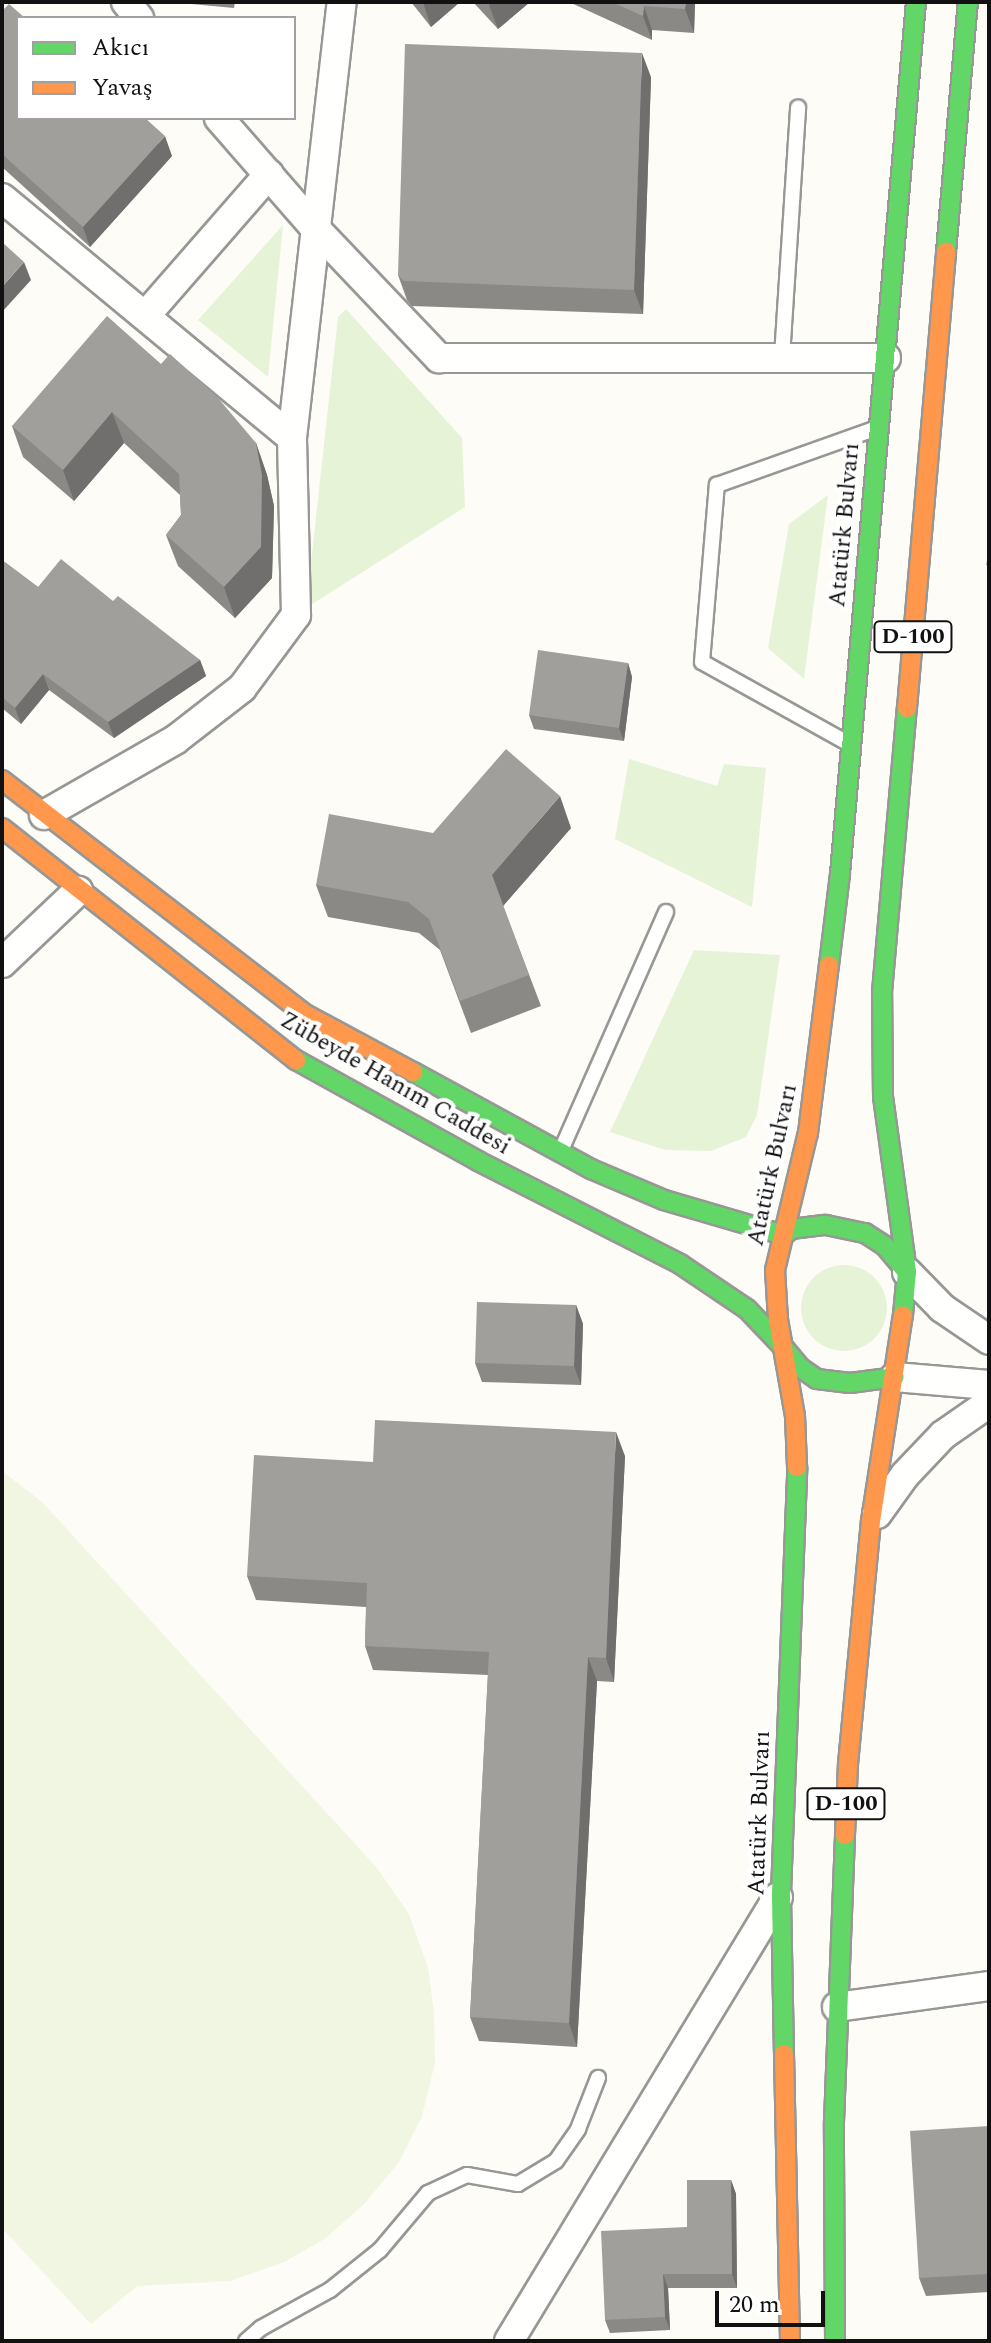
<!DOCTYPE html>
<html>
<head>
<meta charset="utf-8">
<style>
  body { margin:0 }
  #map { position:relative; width:991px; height:2343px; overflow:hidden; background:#fdfcf7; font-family:Spectral,serif }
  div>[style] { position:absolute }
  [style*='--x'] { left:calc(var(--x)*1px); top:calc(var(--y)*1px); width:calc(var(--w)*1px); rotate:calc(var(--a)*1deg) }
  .green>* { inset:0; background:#e7f3d7 }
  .round { border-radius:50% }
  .pitch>* { inset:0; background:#f0f6e1 }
  .roads { filter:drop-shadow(2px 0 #979795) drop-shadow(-2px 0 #979795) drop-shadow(0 2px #979795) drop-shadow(0 -2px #979795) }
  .lane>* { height:14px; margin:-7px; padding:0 7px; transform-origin:7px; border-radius:7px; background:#fffffe }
  .street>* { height:28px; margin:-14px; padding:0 14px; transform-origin:14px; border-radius:14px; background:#fffffe }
  .fast>* { height:18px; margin:-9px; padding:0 9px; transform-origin:9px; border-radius:9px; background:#63d668 }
  .slow>* { height:18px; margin:-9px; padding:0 9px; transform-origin:9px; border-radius:9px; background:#ff974d }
  .wall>* { inset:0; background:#8a8986 }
  .shaded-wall>* { inset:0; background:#716f6d }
  .building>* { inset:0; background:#a19f9c }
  span { translate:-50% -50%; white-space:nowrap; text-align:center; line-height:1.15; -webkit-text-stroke:8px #fff; paint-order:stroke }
  .shield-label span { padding:2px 6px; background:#fff; border:2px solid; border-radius:6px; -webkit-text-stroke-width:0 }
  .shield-label { font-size:22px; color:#111; font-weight:700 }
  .street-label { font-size:24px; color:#111 }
  .frame { position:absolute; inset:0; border:4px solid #111; pointer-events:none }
  .legend { position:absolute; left:16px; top:16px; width:280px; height:104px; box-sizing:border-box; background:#fff; border:2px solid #a0a0a0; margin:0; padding:10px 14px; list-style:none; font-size:24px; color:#111 }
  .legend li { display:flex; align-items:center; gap:16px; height:40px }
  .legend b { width:40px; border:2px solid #a0a0a0 }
  .scale { position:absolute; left:715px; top:2291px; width:110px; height:36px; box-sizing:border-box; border:4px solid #111; border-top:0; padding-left:10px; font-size:24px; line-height:28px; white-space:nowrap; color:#111; -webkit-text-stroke:6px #fff; paint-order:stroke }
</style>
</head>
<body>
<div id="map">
  <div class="green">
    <i style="clip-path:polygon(283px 225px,268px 377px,198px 320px)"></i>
    <i style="clip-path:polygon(346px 309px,462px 438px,465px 507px,306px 608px,338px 317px)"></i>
    <i style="clip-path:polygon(828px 495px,804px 679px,768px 648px,789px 524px)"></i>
    <i style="clip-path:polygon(629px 759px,717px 786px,724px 764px,766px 768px,752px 907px,615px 839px)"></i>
    <i style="clip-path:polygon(694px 950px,780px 955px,757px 1115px,746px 1137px,711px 1151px,665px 1150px,610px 1132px)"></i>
    <i class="round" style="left:801px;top:1265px;width:86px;height:86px"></i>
  </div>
  <div class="pitch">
    <i style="clip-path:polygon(2px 1471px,42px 1502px,377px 1868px,409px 1914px,428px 1968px,434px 2013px,435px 2063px,422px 2116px,399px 2162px,365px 2203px,326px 2238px,284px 2262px,230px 2281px,137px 2286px,91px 2324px,2px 2228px)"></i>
  </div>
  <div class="roads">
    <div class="lane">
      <i style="--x:782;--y:357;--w:250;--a:-86.3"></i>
      <i style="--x:844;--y:741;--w:162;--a:-150.9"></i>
      <i style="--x:702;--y:662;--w:178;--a:-85.2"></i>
      <i style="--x:717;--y:485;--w:167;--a:-19.6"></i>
      <i style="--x:562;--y:1148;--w:258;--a:-66.2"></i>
      <i style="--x:246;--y:2341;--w:20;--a:-41"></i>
      <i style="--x:261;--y:2328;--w:79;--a:-28.8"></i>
      <i style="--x:330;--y:2290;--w:64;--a:-38.7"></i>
      <i style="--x:380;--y:2250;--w:75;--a:-49.9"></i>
      <i style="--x:428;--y:2193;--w:43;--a:-24.8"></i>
      <i style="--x:467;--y:2175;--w:52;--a:10"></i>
      <i style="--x:518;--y:2184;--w:44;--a:-31.2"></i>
      <i style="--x:556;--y:2161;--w:39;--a:-55"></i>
      <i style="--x:578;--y:2129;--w:55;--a:-68.6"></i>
    </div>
    <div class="street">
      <i style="--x:126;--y:2;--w:21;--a:51"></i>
      <i style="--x:219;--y:118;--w:146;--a:48.9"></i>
      <i style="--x:315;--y:228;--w:180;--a:46.4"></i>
      <i style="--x:439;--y:358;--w:447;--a:0"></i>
      <i style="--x:2;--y:198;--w:376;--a:39.6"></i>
      <i style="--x:146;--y:315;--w:187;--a:-48.9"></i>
      <i style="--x:44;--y:815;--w:151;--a:-29.8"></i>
      <i style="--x:175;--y:740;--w:85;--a:-37.8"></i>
      <i style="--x:242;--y:688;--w:91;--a:-53.5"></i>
      <i style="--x:296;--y:615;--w:177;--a:-91.3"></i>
      <i style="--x:292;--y:438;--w:439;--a:-83.5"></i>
      <i style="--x:2;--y:963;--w:105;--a:-43.5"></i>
      <i style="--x:907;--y:1272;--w:50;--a:45.8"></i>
      <i style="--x:942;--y:1308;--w:57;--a:34.2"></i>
      <i style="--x:895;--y:1377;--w:94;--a:4.9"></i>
      <i style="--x:877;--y:1514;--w:48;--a:-54.3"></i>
      <i style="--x:905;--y:1475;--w:55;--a:-46.5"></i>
      <i style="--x:943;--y:1435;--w:56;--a:-34.8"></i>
      <i style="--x:837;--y:2007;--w:153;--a:-7.9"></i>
      <i style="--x:509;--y:2341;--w:519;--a:-58.79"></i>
    </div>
    <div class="fast">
      <i style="--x:946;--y:252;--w:251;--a:-85"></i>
      <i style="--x:829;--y:965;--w:92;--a:-83.1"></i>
      <i style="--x:840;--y:874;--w:875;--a:-85.02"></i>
      <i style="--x:296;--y:1060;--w:208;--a:29"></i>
      <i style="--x:478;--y:1161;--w:227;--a:27"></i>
      <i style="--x:680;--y:1264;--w:81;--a:33.9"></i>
      <i style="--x:747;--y:1309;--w:54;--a:46.5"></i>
      <i style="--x:413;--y:1072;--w:203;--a:28.6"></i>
      <i style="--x:591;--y:1169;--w:79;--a:23"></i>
      <i style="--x:664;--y:1200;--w:125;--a:16.3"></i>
      <i style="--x:784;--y:1235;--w:9;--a:-41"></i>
      <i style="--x:791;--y:1229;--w:35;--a:-7"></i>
      <i style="--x:826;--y:1225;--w:40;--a:12"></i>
      <i style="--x:865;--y:1233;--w:24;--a:33"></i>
      <i style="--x:885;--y:1246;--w:34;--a:50"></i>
      <i style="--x:903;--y:1315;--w:43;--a:-84.7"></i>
      <i style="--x:907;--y:1272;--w:177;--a:-97.8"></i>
      <i style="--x:883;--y:1097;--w:105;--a:-90.5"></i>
      <i style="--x:882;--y:992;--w:285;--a:-85"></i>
      <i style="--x:784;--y:1348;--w:26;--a:50"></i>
      <i style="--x:801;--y:1368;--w:19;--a:35"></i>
      <i style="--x:817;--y:1379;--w:33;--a:7"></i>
      <i style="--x:850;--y:1383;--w:45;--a:-7.6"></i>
      <i style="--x:784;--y:2054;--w:161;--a:-91.1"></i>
      <i style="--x:781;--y:1893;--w:426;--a:-87.8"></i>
      <i style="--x:835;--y:2341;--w:219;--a:-90.3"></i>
      <i style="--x:834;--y:2122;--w:287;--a:-87.8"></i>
    </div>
    <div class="slow">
      <i style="--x:907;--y:708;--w:458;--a:-85.1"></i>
      <i style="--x:2;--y:780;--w:381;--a:37.7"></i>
      <i style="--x:303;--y:1013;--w:125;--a:28.2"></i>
      <i style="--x:2;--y:828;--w:375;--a:38.3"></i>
      <i style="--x:797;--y:1467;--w:51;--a:-92.2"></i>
      <i style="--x:795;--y:1416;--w:97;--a:-100"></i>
      <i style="--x:778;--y:1320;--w:50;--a:-93.4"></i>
      <i style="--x:775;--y:1270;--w:141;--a:-76.5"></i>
      <i style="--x:808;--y:1133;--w:169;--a:-82.9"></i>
      <i style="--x:845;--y:1835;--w:71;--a:-87.6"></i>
      <i style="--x:848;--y:1764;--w:244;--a:-84.6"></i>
      <i style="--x:871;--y:1521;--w:208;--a:-81.2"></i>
      <i style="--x:784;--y:2054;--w:287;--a:88.8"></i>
    </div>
  </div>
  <div class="wall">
    <i style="clip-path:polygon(170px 2px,235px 2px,234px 8px)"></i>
    <i style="clip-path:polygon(411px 2px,460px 2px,431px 27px)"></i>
    <i style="clip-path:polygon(473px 2px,530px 2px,498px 29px)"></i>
    <i style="clip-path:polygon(569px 2px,695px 2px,694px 33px,652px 30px,652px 40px)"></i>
    <i style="clip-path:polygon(2px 11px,172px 156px,90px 247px,2px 167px)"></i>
    <i style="clip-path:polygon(651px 77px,643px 314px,412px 306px,407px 300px,398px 275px)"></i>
    <i style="clip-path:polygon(161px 364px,256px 443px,267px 475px,274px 506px,272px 578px,235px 618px,178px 566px,166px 535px,181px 515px,180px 495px,124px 443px,74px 501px,23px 457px,12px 426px)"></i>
    <i style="clip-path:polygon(2px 560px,38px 587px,113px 601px,200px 660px,206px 676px,114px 738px,49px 690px,21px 724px,2px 708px)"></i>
    <i style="clip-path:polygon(628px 663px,632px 677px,624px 741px,534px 729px,529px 715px)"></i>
    <i style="clip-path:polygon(571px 828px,503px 906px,541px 1006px,471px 1033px,440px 950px,419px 933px,328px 917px,316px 885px,433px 833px)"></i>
    <i style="clip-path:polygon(576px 1305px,583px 1324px,581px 1385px,482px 1382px,475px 1363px)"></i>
    <i style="clip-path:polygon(625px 1456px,614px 1682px,597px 1681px,577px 2047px,479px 2041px,470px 2017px,488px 1675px,373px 1670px,365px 1646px,366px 1607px,256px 1600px,247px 1576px,373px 1462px)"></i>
    <i style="clip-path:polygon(989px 2126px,989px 2292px,926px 2296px,919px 2278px)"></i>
    <i style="clip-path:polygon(731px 2180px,736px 2194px,737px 2288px,668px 2288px,670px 2330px,610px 2333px,605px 2320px,687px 2227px)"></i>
  </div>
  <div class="shaded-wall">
    <i style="clip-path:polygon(423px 2px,460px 2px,431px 27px)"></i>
    <i style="clip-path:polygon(492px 2px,530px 2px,498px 29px,489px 5px)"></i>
    <i style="clip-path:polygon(686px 2px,695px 2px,694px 33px,685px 9px)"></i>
    <i style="clip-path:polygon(644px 6px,652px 30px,652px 40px,643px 16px)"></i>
    <i style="clip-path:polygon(642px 53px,651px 77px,643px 314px,634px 290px)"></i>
    <i style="clip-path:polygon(165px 136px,172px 156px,90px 247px,83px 227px)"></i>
    <i style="clip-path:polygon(24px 262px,31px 280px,2px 312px,2px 287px)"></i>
    <i style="clip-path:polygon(112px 412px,124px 443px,74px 501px,63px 470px)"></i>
    <i style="clip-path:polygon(256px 443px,267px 475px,274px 506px,272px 578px,235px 618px,224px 587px)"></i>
    <i style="clip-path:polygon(200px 660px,206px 676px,114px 738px,108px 722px)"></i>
    <i style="clip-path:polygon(628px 663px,632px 677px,624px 741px,619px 728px)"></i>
    <i style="clip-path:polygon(43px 674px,49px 690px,21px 724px,15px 708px)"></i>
    <i style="clip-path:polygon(560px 796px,571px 828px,503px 906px,492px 875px)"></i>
    <i style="clip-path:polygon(576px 1305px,583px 1324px,581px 1385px,574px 1366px)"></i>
    <i style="clip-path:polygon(616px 1432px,625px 1456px,614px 1682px,606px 1658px)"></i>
    <i style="clip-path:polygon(588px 1657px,597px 1681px,577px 2047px,569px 2023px)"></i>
    <i style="clip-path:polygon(731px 2180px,736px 2194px,737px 2288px,732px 2274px)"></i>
    <i style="clip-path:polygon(663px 2274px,668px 2288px,670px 2330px,665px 2317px)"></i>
  </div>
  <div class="building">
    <i style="clip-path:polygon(612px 2px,686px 2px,685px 9px,644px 6px,643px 16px)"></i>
    <i style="clip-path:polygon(9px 4px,25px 18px,18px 18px,18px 118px,145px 118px,165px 136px,83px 227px,2px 154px,2px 11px)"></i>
    <i style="clip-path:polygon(405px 44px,642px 53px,634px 290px,404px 281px,398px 275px)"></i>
    <i style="clip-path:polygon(2px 242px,24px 262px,2px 287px)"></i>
    <i style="clip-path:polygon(107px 316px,161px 364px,170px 354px,218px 398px,256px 443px,262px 475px,261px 547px,224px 587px,166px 535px,181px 515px,179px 474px,112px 412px,63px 470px,12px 426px)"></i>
    <i style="clip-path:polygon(989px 551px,989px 566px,986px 565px)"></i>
    <i style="clip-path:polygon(61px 559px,113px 601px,118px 596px,200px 660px,108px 722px,43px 674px,15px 708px,2px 697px,2px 560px,38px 587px)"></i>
    <i style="clip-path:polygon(538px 650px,628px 663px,619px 728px,529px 715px)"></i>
    <i style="clip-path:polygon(506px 749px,560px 796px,492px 875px,529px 975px,460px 1001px,429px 919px,408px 902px,316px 885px,329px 814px,433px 833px)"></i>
    <i style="clip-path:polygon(477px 1302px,576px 1305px,574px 1366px,475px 1363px)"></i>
    <i style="clip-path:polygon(375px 1420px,616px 1432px,606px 1658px,588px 1657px,569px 2023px,470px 2017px,489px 1652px,365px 1646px,367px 1583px,247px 1576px,254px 1455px,373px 1462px)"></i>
    <i style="clip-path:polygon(989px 2126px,989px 2274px,919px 2278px,910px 2131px)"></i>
    <i style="clip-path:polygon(687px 2180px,731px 2180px,732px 2274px,663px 2274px,665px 2317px,605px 2320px,601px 2231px,687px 2227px)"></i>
  </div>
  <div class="shield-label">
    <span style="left:913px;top:637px">D-100</span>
    <span style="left:846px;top:1804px">D-100</span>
  </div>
  <div class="street-label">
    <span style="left:845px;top:525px;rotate:-85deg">Atatürk Bulvarı</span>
    <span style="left:395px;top:1084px;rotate:30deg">Zübeyde Hanım Caddesi</span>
    <span style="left:773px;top:1165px;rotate:-78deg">Atatürk Bulvarı</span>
    <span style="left:760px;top:1813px;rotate:-88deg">Atatürk Bulvarı</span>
  </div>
  <div class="frame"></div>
  <ul class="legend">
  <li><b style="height:10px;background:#63d668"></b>Akıcı</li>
  <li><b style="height:10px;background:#ff974d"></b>Yavaş</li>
  </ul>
  <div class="scale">20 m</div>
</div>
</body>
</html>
